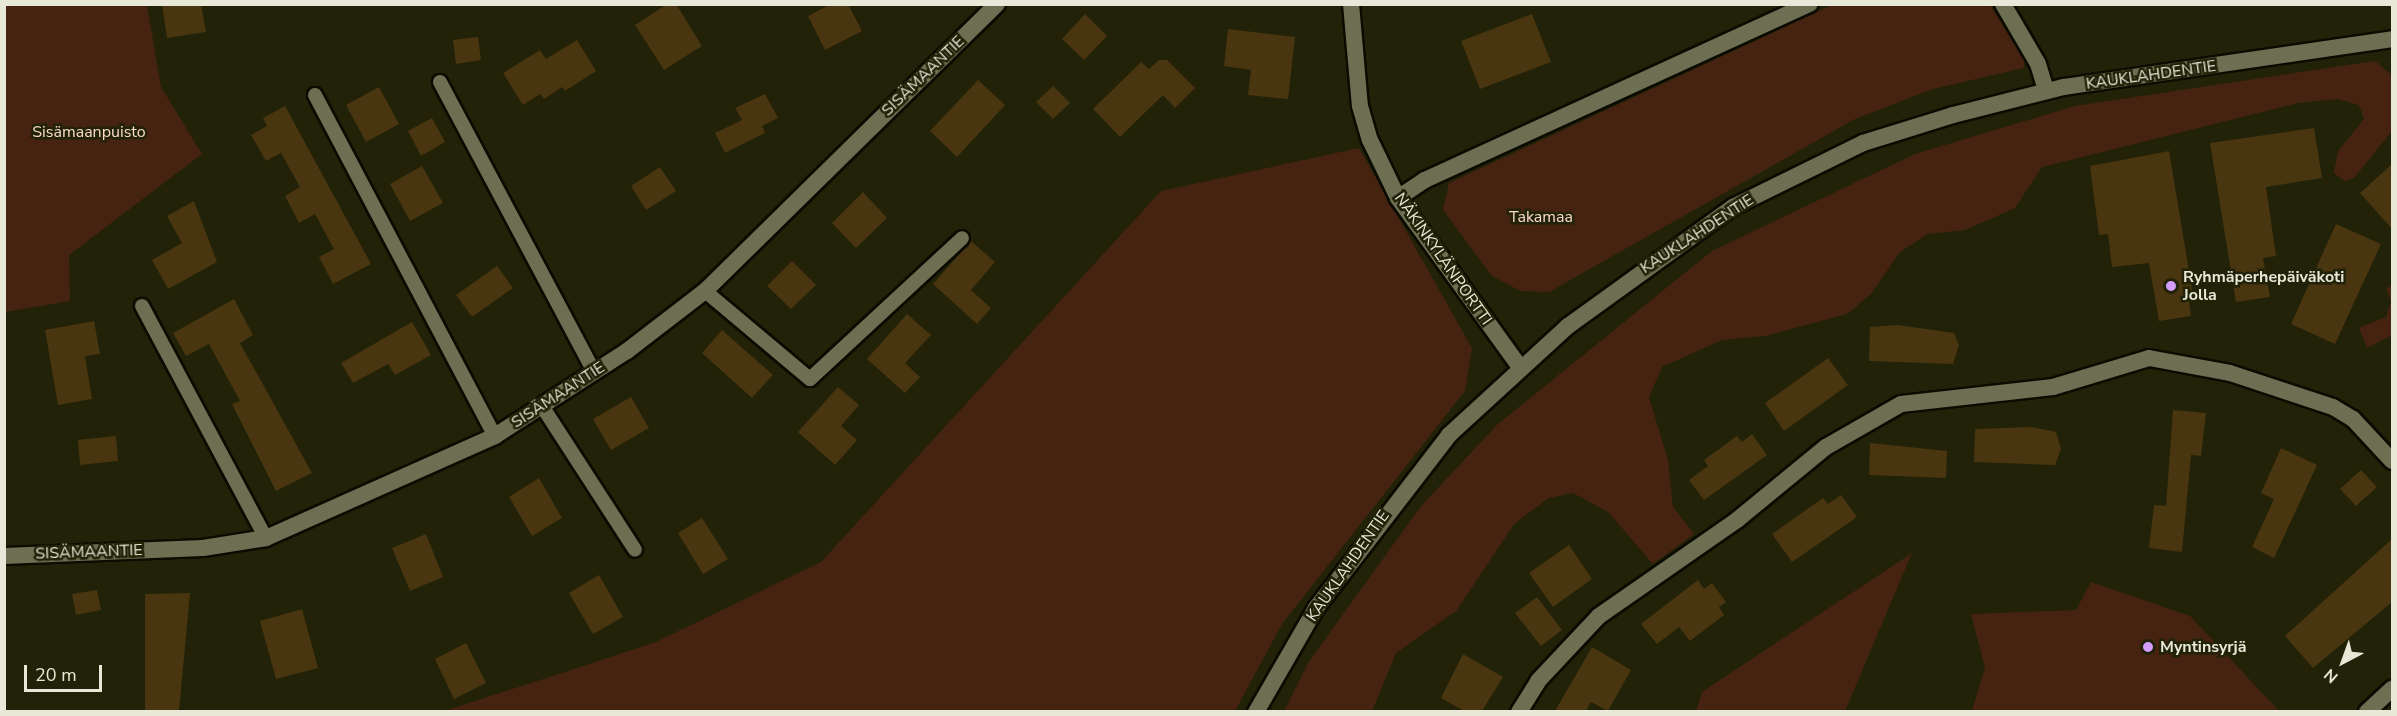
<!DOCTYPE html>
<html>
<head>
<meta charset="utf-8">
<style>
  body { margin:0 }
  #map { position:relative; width:2397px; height:716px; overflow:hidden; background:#212207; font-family:"Nunito Sans",sans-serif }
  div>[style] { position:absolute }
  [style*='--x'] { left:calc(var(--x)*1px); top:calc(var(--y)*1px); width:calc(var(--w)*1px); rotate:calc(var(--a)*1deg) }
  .green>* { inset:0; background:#462311 }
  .building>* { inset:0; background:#49350f }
  .roads { filter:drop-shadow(2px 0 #0b0b00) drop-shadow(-2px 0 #0b0b00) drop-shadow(0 2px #0b0b00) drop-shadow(0 -2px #0b0b00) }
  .service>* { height:14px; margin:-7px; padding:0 7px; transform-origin:7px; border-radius:7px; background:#6d6f52 }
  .minor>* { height:16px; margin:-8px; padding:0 8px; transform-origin:8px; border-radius:8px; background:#6d6f52 }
  .tertiary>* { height:16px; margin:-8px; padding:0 8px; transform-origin:8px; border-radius:8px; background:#6d6f52 }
  .dots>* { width:16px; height:16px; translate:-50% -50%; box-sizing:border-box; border:3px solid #212207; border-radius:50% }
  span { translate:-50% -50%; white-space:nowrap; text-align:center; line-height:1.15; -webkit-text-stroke:5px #212207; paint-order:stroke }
  .street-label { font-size:16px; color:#e7e8d8 }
  .park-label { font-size:16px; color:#fad9ca }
  .poi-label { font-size:16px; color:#e7e8d8; font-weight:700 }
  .left { translate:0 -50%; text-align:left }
  .frame { position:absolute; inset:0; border:6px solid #e7e8d8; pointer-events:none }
  .north { position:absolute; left:2313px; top:632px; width:60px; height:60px; -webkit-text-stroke:4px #212207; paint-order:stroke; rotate:221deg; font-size:16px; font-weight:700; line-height:24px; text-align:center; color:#e7e8d8 }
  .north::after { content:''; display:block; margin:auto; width:21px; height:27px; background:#e7e8d8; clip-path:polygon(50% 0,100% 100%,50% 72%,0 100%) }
  .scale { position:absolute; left:24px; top:665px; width:78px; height:27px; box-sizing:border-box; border:3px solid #e7e8d8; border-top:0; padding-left:8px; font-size:18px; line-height:21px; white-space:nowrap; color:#e7e8d8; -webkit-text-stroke:4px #212207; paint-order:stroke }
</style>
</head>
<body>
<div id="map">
  <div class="green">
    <i style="clip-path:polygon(5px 4px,147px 5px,161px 87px,202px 154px,69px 255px,70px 301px,5px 312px)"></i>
    <i style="clip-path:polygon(1832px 5px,1990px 5px,2024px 59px,2024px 68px,1933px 89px,1855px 119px,1549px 292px,1520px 291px,1492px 276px,1443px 210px,1449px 183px)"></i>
    <i style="clip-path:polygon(2375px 61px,2392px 75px,2392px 131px,2354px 178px,2345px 181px,2334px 173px,2338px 151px,2364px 119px,2359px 105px,2338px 99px,2298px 103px,2042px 167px,2015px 208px,1965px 230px,1928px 234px,1900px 252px,1871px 294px,1847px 314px,1765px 336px,1722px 340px,1662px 367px,1649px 397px,1668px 460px,1673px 507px,1694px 534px,1653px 564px,1608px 512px,1573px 493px,1549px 498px,1514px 524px,1456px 611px,1396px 653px,1372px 711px,1284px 711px,1308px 663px,1421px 506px,1498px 424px,1712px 251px,1915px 154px,2075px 106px)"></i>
    <i style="clip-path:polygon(1359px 148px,1472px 348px,1465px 391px,1282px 624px,1235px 711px,442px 712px,656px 642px,821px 562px,1161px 191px)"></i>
    <i style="clip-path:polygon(2392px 285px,2392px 335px,2367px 348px,2359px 328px,2386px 317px,2391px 301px,2386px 289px)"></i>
    <i style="clip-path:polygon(1912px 553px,1845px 711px,1696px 711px,1702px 692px)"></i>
    <i style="clip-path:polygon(2091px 582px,2190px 616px,2279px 711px,1972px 711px,1985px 668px,1971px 614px,2076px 610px)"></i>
  </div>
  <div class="building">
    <i style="clip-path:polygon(162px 4px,201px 4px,206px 32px,167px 38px)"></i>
    <i style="clip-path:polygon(667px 4px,676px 4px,702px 46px,664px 70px,635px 25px)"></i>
    <i style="clip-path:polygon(831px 4px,848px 4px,862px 31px,825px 50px,808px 16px)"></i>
    <i style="clip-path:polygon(1085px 14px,1107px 36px,1084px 60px,1062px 39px)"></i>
    <i style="clip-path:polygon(1532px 14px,1551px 62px,1480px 89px,1461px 41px)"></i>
    <i style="clip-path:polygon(1228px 29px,1295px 37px,1288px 99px,1248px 95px,1251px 70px,1224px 66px)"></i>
    <i style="clip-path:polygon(478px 37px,481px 60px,456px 64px,453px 40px)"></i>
    <i style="clip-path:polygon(577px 40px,596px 71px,565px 91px,562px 87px,544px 99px,540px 94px,523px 105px,503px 73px,540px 50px,546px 59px)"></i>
    <i style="clip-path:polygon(1159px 60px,1167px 60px,1195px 88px,1175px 108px,1163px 95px,1120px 137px,1093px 109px,1141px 62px,1149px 69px)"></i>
    <i style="clip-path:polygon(978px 80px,1005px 105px,957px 157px,930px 131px)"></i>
    <i style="clip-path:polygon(1053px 86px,1070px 103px,1053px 119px,1036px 102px)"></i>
    <i style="clip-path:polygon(379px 87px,399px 124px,366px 142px,346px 105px)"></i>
    <i style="clip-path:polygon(765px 94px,778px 118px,762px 126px,765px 133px,725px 153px,715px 133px,742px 120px,735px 108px)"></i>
    <i style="clip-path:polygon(285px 106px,371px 264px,333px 284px,319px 257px,334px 249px,315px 214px,299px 223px,285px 196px,300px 187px,281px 153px,266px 161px,251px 135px,267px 126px,263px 118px)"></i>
    <i style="clip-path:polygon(432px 118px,445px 142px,421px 156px,408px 131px)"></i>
    <i style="clip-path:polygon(2314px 128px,2322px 178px,2266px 187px,2276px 256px,2263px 258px,2270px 297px,2236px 302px,2210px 143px)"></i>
    <i style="clip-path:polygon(2169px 151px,2194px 301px,2189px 301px,2191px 316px,2159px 321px,2149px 263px,2112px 267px,2108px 234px,2099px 235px,2090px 166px)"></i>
    <i style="clip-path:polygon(2392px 164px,2392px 229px,2360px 193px)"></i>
    <i style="clip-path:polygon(422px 166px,443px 203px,410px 221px,390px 184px)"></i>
    <i style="clip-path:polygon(660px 167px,676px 191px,646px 210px,631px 186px)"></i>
    <i style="clip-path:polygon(863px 192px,887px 218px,856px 248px,832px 223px)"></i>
    <i style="clip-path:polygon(194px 201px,217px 262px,168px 289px,152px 260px,182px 243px,167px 216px)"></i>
    <i style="clip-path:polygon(2336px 224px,2381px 244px,2335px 344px,2291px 324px)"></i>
    <i style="clip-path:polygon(971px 241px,995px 262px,971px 290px,991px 308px,977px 324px,933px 284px)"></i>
    <i style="clip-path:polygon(792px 261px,816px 285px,791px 309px,767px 286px)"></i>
    <i style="clip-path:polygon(497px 266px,513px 288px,472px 317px,456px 295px)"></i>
    <i style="clip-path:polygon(234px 299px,253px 335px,240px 343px,312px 473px,276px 491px,232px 404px,240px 401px,209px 344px,186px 356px,173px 333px)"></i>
    <i style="clip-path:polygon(907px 314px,931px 335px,905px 363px,920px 377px,905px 393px,867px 359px)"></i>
    <i style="clip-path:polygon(94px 321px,100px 354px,85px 356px,92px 399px,58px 405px,45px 330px)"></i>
    <i style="clip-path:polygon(412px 322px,431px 355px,395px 375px,388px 364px,353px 383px,341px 363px)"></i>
    <i style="clip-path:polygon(1898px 325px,1954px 333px,1959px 345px,1953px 364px,1869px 361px,1870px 327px)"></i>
    <i style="clip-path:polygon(722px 330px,773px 375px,752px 398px,702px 353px)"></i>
    <i style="clip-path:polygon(1828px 358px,1848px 385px,1784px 431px,1765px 403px)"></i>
    <i style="clip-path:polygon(838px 387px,859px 405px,841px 426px,857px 440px,835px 465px,798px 432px)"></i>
    <i style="clip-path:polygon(631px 397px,649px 428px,611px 450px,593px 419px)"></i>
    <i style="clip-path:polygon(2173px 410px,2206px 413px,2201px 456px,2191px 455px,2182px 552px,2149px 548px,2154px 505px,2166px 506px)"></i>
    <i style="clip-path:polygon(2032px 427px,2056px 432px,2061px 449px,2055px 465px,1974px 462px,1975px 429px)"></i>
    <i style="clip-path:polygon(1752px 434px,1767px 455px,1704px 500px,1689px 480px,1708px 466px,1704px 460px,1737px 436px,1742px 442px)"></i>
    <i style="clip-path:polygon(116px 436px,118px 461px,80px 465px,78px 440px)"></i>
    <i style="clip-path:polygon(1870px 443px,1947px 451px,1946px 478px,1869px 475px)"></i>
    <i style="clip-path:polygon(2281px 448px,2317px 465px,2274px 558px,2252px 547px,2274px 499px,2261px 493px)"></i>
    <i style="clip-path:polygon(2361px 470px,2377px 487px,2356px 506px,2340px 489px)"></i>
    <i style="clip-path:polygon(539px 478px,562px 518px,532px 536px,509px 497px)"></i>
    <i style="clip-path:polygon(1841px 495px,1857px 517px,1792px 562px,1772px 534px,1823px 498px,1828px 504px)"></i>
    <i style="clip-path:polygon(702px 518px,728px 559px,703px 574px,678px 533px)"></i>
    <i style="clip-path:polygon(426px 534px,443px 577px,410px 591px,392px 548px)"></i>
    <i style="clip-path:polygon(2392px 539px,2392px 602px,2313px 668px,2285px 636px)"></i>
    <i style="clip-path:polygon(1569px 545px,1592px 579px,1553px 607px,1529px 573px)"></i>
    <i style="clip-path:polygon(599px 575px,623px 617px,593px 634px,569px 593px)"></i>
    <i style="clip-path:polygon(1698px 580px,1704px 589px,1712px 583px,1726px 602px,1719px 607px,1724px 615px,1690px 641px,1679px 627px,1657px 644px,1641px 624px)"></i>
    <i style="clip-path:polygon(97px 590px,101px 610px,76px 615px,72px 594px)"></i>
    <i style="clip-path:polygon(190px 593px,179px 711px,145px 711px,145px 594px)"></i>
    <i style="clip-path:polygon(1537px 597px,1562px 630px,1541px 646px,1515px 613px)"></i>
    <i style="clip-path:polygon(302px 609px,318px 668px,276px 679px,260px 621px)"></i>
    <i style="clip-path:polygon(466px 643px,486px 683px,454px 699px,435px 659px)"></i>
    <i style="clip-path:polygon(1592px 647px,1631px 670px,1608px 711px,1591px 702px,1586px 711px,1555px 711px)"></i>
    <i style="clip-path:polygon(1463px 654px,1503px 677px,1482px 711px,1464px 711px,1441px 698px)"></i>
  </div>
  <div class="roads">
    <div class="service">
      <i style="--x:440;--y:82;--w:328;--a:62"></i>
      <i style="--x:315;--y:95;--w:386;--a:62.2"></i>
      <i style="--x:705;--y:291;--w:137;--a:40"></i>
      <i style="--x:810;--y:379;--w:207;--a:-42.8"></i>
      <i style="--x:142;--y:306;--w:263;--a:61.9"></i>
      <i style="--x:542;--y:406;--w:171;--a:57.1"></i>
    </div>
    <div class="minor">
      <i style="--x:1351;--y:4;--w:102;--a:85"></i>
      <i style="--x:1360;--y:106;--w:35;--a:74"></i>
      <i style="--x:1370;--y:140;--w:64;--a:64.2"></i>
      <i style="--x:1398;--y:198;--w:208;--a:54.2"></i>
      <i style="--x:2003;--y:4;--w:69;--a:59.7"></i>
      <i style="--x:2038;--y:64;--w:28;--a:73"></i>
      <i style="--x:1398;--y:198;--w:32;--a:-34"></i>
      <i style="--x:1425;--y:180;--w:423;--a:-24.6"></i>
      <i style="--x:4;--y:556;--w:199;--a:-2.3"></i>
      <i style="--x:203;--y:548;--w:64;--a:-9"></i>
      <i style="--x:266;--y:538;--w:251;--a:-24"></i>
      <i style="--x:495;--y:436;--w:157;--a:-32.8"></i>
      <i style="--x:627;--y:351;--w:98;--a:-37.6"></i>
      <i style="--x:705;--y:291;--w:409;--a:-44.5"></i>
      <i style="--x:1519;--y:712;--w:36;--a:-58"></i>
      <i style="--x:1538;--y:681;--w:89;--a:-46.8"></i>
      <i style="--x:1599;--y:616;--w:168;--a:-34.8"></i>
      <i style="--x:1737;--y:520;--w:115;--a:-39.4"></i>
      <i style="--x:1826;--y:447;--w:86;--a:-29.8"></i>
      <i style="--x:1901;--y:404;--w:153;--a:-6.4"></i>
      <i style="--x:2053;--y:387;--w:100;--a:-16.8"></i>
      <i style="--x:2149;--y:358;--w:82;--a:10.5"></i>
      <i style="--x:2230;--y:373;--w:108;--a:18.3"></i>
      <i style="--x:2333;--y:407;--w:23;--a:31"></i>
      <i style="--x:2353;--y:419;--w:57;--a:47.1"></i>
      <i style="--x:2367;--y:712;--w:34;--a:-43"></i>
    </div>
    <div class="tertiary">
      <i style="--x:1256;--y:712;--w:120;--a:-60"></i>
      <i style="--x:1316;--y:608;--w:218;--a:-52.4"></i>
      <i style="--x:1449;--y:435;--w:161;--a:-42.5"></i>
      <i style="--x:1568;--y:326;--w:203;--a:-35.8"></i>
      <i style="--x:1733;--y:207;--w:145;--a:-26.2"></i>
      <i style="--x:1863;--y:143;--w:94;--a:-17.3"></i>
      <i style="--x:1953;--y:115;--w:114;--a:-14.2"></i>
      <i style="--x:2064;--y:87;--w:331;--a:-8.3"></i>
    </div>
  </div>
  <div class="dots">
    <i style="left:2171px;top:286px;background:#d49cfc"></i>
    <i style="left:2148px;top:647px;background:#d49cfc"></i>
  </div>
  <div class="street-label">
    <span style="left:2151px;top:75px;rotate:-8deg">KAUKLAHDENTIE</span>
    <span style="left:923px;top:76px;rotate:-44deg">SISÄMAANTIE</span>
    <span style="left:1697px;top:234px;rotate:-33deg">KAUKLAHDENTIE</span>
    <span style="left:1443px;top:259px;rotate:55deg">NÄKINKYLÄNPORTTI</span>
    <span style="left:558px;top:395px;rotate:-33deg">SISÄMAANTIE</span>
    <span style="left:89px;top:552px;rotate:-2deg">SISÄMAANTIE</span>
    <span style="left:1348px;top:566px;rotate:-55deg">KAUKLAHDENTIE</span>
  </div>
  <div class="park-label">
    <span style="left:89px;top:132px">Sisämaanpuisto</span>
    <span style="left:1541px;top:217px">Takamaa</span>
  </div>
  <div class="poi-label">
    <span class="left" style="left:2183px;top:286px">Ryhmäperhepäiväkoti<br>Jolla</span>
    <span class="left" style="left:2160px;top:647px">Myntinsyrjä</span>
  </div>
  <div class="frame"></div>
  <div class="north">N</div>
  <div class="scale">20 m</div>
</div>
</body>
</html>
